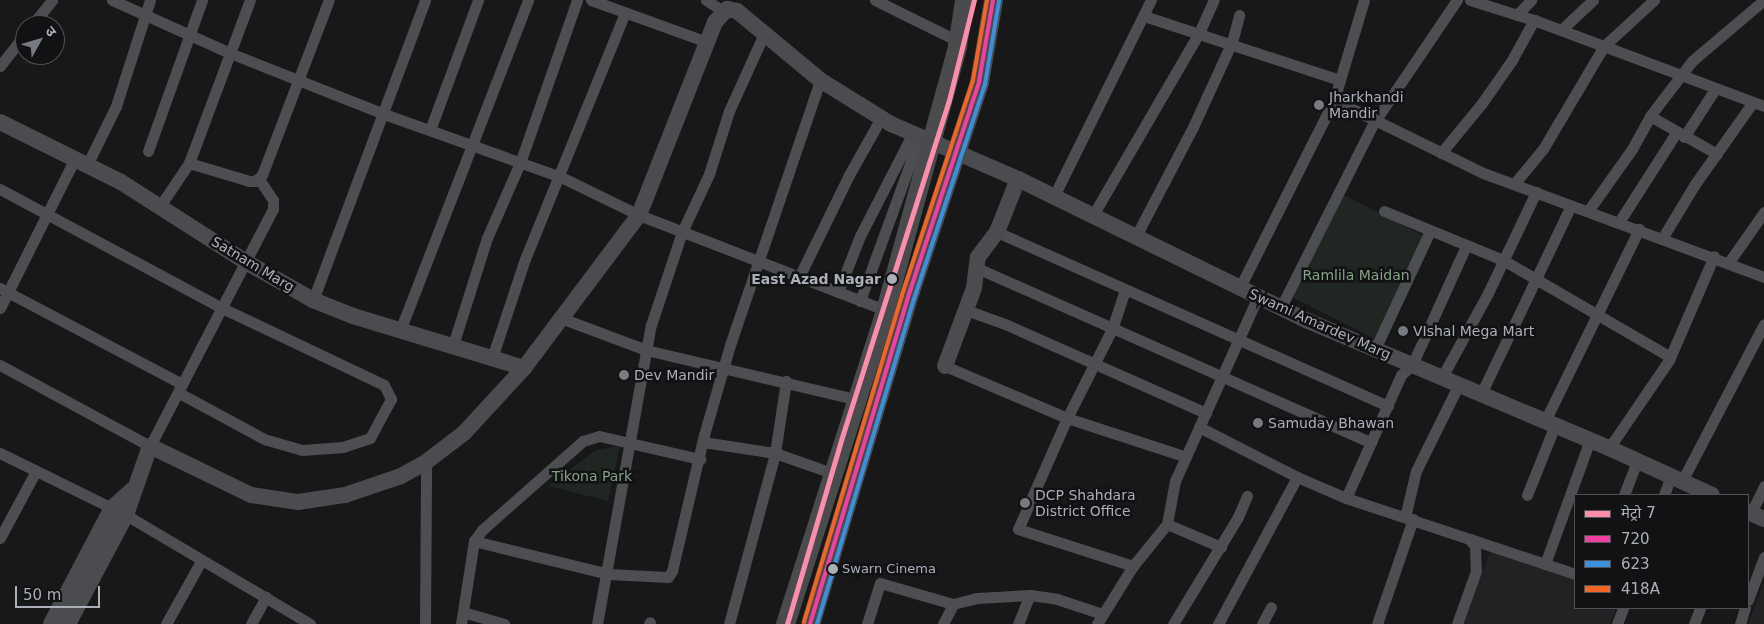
<!DOCTYPE html>
<html>
<head>
<meta charset="utf-8">
<style>
  body { margin:0 }
  #map { position:relative; width:1764px; height:624px; overflow:hidden; background:#181818; font-family:"DejaVu Sans","Noto Sans Devanagari",sans-serif }
  div>[style] { position:absolute }
  [style*='--x'] { left:calc(var(--x)*1px); top:calc(var(--y)*1px); width:calc(var(--w)*1px); rotate:calc(var(--a)*1deg) }
  .built>* { inset:0; background:#222224 }
  .green>* { inset:0; background:#202621 }
  .street>* { height:11px; margin:-5.5px; padding:0 5.5px; transform-origin:5.5px; border-radius:5.5px; background:#4c4e51 }
  .secondary>* { height:16px; margin:-8px; padding:0 8px; transform-origin:8px; border-radius:8px; background:#4b4c4f }
  .primary>* { height:19px; margin:-9.5px; padding:0 9.5px; transform-origin:9.5px; border-radius:9.5px; background:#4a4b4d }
  .bus-1>* { height:4px; margin:-2px; padding:0 2px; transform-origin:2px; border-radius:2px; background:#f240a1 }
  .bus-2>* { height:4px; margin:-2px; padding:0 2px; transform-origin:2px; border-radius:2px; background:#3a90db }
  .bus-3>* { height:4px; margin:-2px; padding:0 2px; transform-origin:2px; border-radius:2px; background:#f26522 }
  .metro-1>* { height:5px; margin:-2.5px; padding:0 2.5px; transform-origin:2.5px; border-radius:2.5px; background:#fc8eac }
  .dots>* { width:14px; height:14px; translate:-50% -50%; box-sizing:border-box; border:2px solid #121214; border-radius:50% }
  span { translate:-50% -50%; white-space:nowrap; text-align:center; line-height:1.15; -webkit-text-stroke:5px #121214; paint-order:stroke }
  .bus-label { font-size:13px; color:#aaafb8 }
  .left { translate:0 -50%; text-align:left }
  .poi-label { font-size:14px; color:#aaafb8 }
  .street-label { font-size:14px; color:#aaafb8 }
  .park-label { font-size:14px; color:#83a183 }
  .stop-label { font-size:14px; color:#aaafb8; font-weight:700 }
  .right { translate:-100% -50%; text-align:right }
  .legend { position:absolute; left:1574px; top:494px; width:175px; height:115px; box-sizing:border-box; background:#121214; border:1px solid #4f5156; margin:0; padding:6px 9px; list-style:none; font-size:15px; color:#aaafb8 }
  .legend li { display:flex; align-items:center; gap:10px; height:25px }
  .legend b { width:25px; border:1px solid #4f5156 }
  .north { position:absolute; left:15px; top:15px; width:50px; height:50px; box-sizing:border-box; background:#121214; border:1px solid #4f5156; border-radius:50%; rotate:51deg; font-size:14px; font-weight:700; line-height:20px; text-align:center; color:#aaafb8 }
  .north::after { content:''; display:block; margin:auto; width:18px; height:22px; background:#777a80; clip-path:polygon(50% 0,100% 100%,50% 72%,0 100%) }
  .scale { position:absolute; left:15px; top:586px; width:85px; height:22px; box-sizing:border-box; border:2px solid #aaafb8; border-top:0; padding-left:6px; font-size:15px; line-height:18px; white-space:nowrap; color:#aaafb8; -webkit-text-stroke:4px #121214; paint-order:stroke }
</style>
</head>
<body>
<div id="map">
  <div class="built">
    <i style="clip-path:polygon(1491px 551px,1575px 580px,1575px 608px,1616px 608px,1610px 624px,1459px 624px)"></i>
    <i style="clip-path:polygon(1764px 581px,1764px 624px,1748px 624px)"></i>
  </div>
  <div class="green">
    <i style="clip-path:polygon(1344px 195px,1424px 236px,1375px 339px,1292px 297px)"></i>
    <i style="clip-path:polygon(620px 446px,608px 501px,548px 486px,596px 450px)"></i>
  </div>
  <div class="street">
    <i style="--x:112;--y:0;--w:129;--a:24.2"></i>
    <i style="--x:230;--y:53;--w:166;--a:21.6"></i>
    <i style="--x:384;--y:114;--w:188;--a:19.6"></i>
    <i style="--x:561;--y:177;--w:87;--a:26"></i>
    <i style="--x:639;--y:215;--w:264;--a:21.1"></i>
    <i style="--x:591;--y:0;--w:123;--a:19.9"></i>
    <i style="--x:706;--y:0;--w:20;--a:33"></i>
    <i style="--x:875;--y:0;--w:93;--a:26.3"></i>
    <i style="--x:1470;--y:0;--w:67;--a:17.4"></i>
    <i style="--x:1534;--y:20;--w:246;--a:20.5"></i>
    <i style="--x:1517;--y:15;--w:21;--a:-47"></i>
    <i style="--x:1144;--y:16;--w:206;--a:18.1"></i>
    <i style="--x:32;--y:25;--w:32;--a:-51"></i>
    <i style="--x:1561;--y:30;--w:44;--a:-43.2"></i>
    <i style="--x:0;--y:66;--w:41;--a:-52"></i>
    <i style="--x:1334;--y:100;--w:166;--a:26.1"></i>
    <i style="--x:1483;--y:173;--w:300;--a:20.3"></i>
    <i style="--x:1650;--y:116;--w:77;--a:29.6"></i>
    <i style="--x:430;--y:130;--w:139;--a:-69.7"></i>
    <i style="--x:1684;--y:137;--w:57;--a:-57.1"></i>
    <i style="--x:148;--y:151;--w:160;--a:-70.3"></i>
    <i style="--x:1441;--y:153;--w:65;--a:-50.6"></i>
    <i style="--x:1482;--y:103;--w:52;--a:-55.1"></i>
    <i style="--x:1512;--y:60;--w:46;--a:-61.2"></i>
    <i style="--x:189;--y:163;--w:63;--a:16.7"></i>
    <i style="--x:249;--y:181;--w:6;--a:0"></i>
    <i style="--x:255;--y:181;--w:9;--a:-41"></i>
    <i style="--x:262;--y:175;--w:187;--a:-69.1"></i>
    <i style="--x:87;--y:165;--w:66;--a:-63.8"></i>
    <i style="--x:116;--y:106;--w:111;--a:-72.2"></i>
    <i style="--x:1514;--y:184;--w:45;--a:-50.4"></i>
    <i style="--x:1543;--y:149;--w:120;--a:-59.4"></i>
    <i style="--x:1604;--y:46;--w:68;--a:-42.6"></i>
    <i style="--x:0;--y:189;--w:252;--a:28.2"></i>
    <i style="--x:222;--y:308;--w:179;--a:25.4"></i>
    <i style="--x:384;--y:385;--w:16;--a:63"></i>
    <i style="--x:391;--y:399;--w:44;--a:118.3"></i>
    <i style="--x:370;--y:438;--w:28;--a:162"></i>
    <i style="--x:343;--y:447;--w:41;--a:175.8"></i>
    <i style="--x:302;--y:450;--w:37;--a:-164"></i>
    <i style="--x:266;--y:440;--w:99;--a:-151.6"></i>
    <i style="--x:1054;--y:196;--w:219;--a:-63.7"></i>
    <i style="--x:160;--y:206;--w:52;--a:-56"></i>
    <i style="--x:189;--y:163;--w:174;--a:-69.5"></i>
    <i style="--x:1384;--y:211;--w:129;--a:22.4"></i>
    <i style="--x:1503;--y:260;--w:193;--a:30.1"></i>
    <i style="--x:1588;--y:211;--w:76;--a:-54.6"></i>
    <i style="--x:1632;--y:149;--w:38;--a:-61"></i>
    <i style="--x:1650;--y:116;--w:69;--a:-52.6"></i>
    <i style="--x:1692;--y:61;--w:94;--a:-40.3"></i>
    <i style="--x:1093;--y:215;--w:211;--a:-59.8"></i>
    <i style="--x:1199;--y:33;--w:36;--a:-66"></i>
    <i style="--x:1619;--y:222;--w:106;--a:-57.4"></i>
    <i style="--x:997;--y:232;--w:428;--a:24"></i>
    <i style="--x:1136;--y:236;--w:123;--a:-62.4"></i>
    <i style="--x:1193;--y:127;--w:94;--a:-65.4"></i>
    <i style="--x:1232;--y:42;--w:28;--a:-75"></i>
    <i style="--x:1663;--y:237;--w:62;--a:-58.9"></i>
    <i style="--x:1695;--y:184;--w:100;--a:-54.7"></i>
    <i style="--x:1729;--y:262;--w:61;--a:-55"></i>
    <i style="--x:977;--y:268;--w:431;--a:23.9"></i>
    <i style="--x:799;--y:277;--w:114;--a:-63.9"></i>
    <i style="--x:849;--y:175;--w:65;--a:-60.7"></i>
    <i style="--x:1240;--y:287;--w:209;--a:-63.3"></i>
    <i style="--x:1334;--y:100;--w:104;--a:-73.3"></i>
    <i style="--x:0;--y:288;--w:206;--a:27.8"></i>
    <i style="--x:1125;--y:290;--w:41;--a:108.4"></i>
    <i style="--x:1112;--y:329;--w:100;--a:116.8"></i>
    <i style="--x:1067;--y:418;--w:121;--a:113.8"></i>
    <i style="--x:1018;--y:529;--w:121;--a:17.8"></i>
    <i style="--x:838;--y:292;--w:60;--a:-68.6"></i>
    <i style="--x:860;--y:236;--w:116;--a:-62.8"></i>
    <i style="--x:313;--y:300;--w:320;--a:-69.5"></i>
    <i style="--x:860;--y:301;--w:176;--a:-70"></i>
    <i style="--x:1281;--y:307;--w:205;--a:-63.3"></i>
    <i style="--x:1373;--y:124;--w:150;--a:-55.9"></i>
    <i style="--x:0;--y:308;--w:165;--a:-63.4"></i>
    <i style="--x:966;--y:310;--w:41;--a:19.7"></i>
    <i style="--x:1005;--y:324;--w:220;--a:23.9"></i>
    <i style="--x:561;--y:318;--w:91;--a:20.6"></i>
    <i style="--x:646;--y:350;--w:215;--a:13.2"></i>
    <i style="--x:401;--y:328;--w:352;--a:-68.8"></i>
    <i style="--x:453;--y:345;--w:112;--a:-72.4"></i>
    <i style="--x:487;--y:238;--w:82;--a:-66.3"></i>
    <i style="--x:520;--y:163;--w:173;--a:-70.7"></i>
    <i style="--x:1375;--y:349;--w:130;--a:-65"></i>
    <i style="--x:492;--y:358;--w:104;--a:-71.6"></i>
    <i style="--x:525;--y:259;--w:266;--a:-67.9"></i>
    <i style="--x:0;--y:365;--w:170;--a:28.4"></i>
    <i style="--x:150;--y:446;--w:267;--a:-62.6"></i>
    <i style="--x:273;--y:209;--w:9;--a:-90"></i>
    <i style="--x:273;--y:200;--w:25;--a:-124"></i>
    <i style="--x:945;--y:366;--w:133;--a:23.1"></i>
    <i style="--x:1067;--y:418;--w:125;--a:18.1"></i>
    <i style="--x:1442;--y:377;--w:96;--a:-61.3"></i>
    <i style="--x:1488;--y:293;--w:112;--a:-64.6"></i>
    <i style="--x:1481;--y:394;--w:209;--a:-64.5"></i>
    <i style="--x:1545;--y:421;--w:214;--a:-63.9"></i>
    <i style="--x:1199;--y:427;--w:110;--a:27"></i>
    <i style="--x:1297;--y:477;--w:53;--a:23.2"></i>
    <i style="--x:1346;--y:498;--w:130;--a:18.4"></i>
    <i style="--x:1469;--y:539;--w:9;--a:49"></i>
    <i style="--x:1475;--y:546;--w:25;--a:88"></i>
    <i style="--x:1476;--y:571;--w:56;--a:109.7"></i>
    <i style="--x:703;--y:442;--w:73;--a:8.7"></i>
    <i style="--x:775;--y:453;--w:60;--a:19.3"></i>
    <i style="--x:1609;--y:448;--w:107;--a:-55.7"></i>
    <i style="--x:1669;--y:360;--w:113;--a:-66.6"></i>
    <i style="--x:0;--y:453;--w:140;--a:26.2"></i>
    <i style="--x:126;--y:515;--w:214;--a:30.6"></i>
    <i style="--x:1682;--y:481;--w:177;--a:-62.4"></i>
    <i style="--x:1527;--y:495;--w:75;--a:-68.2"></i>
    <i style="--x:1624;--y:495;--w:36;--a:-69"></i>
    <i style="--x:1664;--y:495;--w:20;--a:-70"></i>
    <i style="--x:1346;--y:498;--w:135;--a:-65.9"></i>
    <i style="--x:1401;--y:375;--w:15;--a:-42"></i>
    <i style="--x:1412;--y:365;--w:131;--a:-65.6"></i>
    <i style="--x:1751;--y:513;--w:30;--a:-64"></i>
    <i style="--x:1405;--y:517;--w:47;--a:-76.6"></i>
    <i style="--x:1416;--y:471;--w:97;--a:-63.7"></i>
    <i style="--x:1167;--y:524;--w:59;--a:23.1"></i>
    <i style="--x:0;--y:538;--w:76;--a:-61.8"></i>
    <i style="--x:1470;--y:539;--w:111;--a:18.4"></i>
    <i style="--x:474;--y:541;--w:138;--a:13.8"></i>
    <i style="--x:608;--y:574;--w:60;--a:2.9"></i>
    <i style="--x:668;--y:577;--w:7;--a:-56"></i>
    <i style="--x:672;--y:571;--w:140;--a:-76.8"></i>
    <i style="--x:704;--y:435;--w:94;--a:-73.9"></i>
    <i style="--x:730;--y:345;--w:280;--a:-71.2"></i>
    <i style="--x:1545;--y:564;--w:132;--a:-70.1"></i>
    <i style="--x:1748;--y:600;--w:46;--a:-69.6"></i>
    <i style="--x:463;--y:612;--w:43;--a:16.3"></i>
    <i style="--x:166;--y:624;--w:72;--a:-60.9"></i>
    <i style="--x:251;--y:624;--w:31;--a:-61"></i>
    <i style="--x:425;--y:624;--w:162;--a:-89.6"></i>
    <i style="--x:461;--y:624;--w:84;--a:-81.1"></i>
    <i style="--x:474;--y:541;--w:14;--a:-54"></i>
    <i style="--x:482;--y:530;--w:135;--a:-41.4"></i>
    <i style="--x:583;--y:441;--w:17;--a:-17"></i>
    <i style="--x:599;--y:436;--w:104;--a:12.8"></i>
    <i style="--x:597;--y:624;--w:304;--a:-79.8"></i>
    <i style="--x:651;--y:325;--w:98;--a:-71.6"></i>
    <i style="--x:682;--y:232;--w:64;--a:-65"></i>
    <i style="--x:709;--y:174;--w:66;--a:-72.4"></i>
    <i style="--x:729;--y:111;--w:85;--a:-65.6"></i>
    <i style="--x:649;--y:624;--w:2;--a:-63"></i>
    <i style="--x:729;--y:624;--w:177;--a:-74.9"></i>
    <i style="--x:775;--y:453;--w:73;--a:-81.3"></i>
    <i style="--x:867;--y:624;--w:43;--a:-72.4"></i>
    <i style="--x:880;--y:583;--w:76;--a:16"></i>
    <i style="--x:953;--y:604;--w:25;--a:-14"></i>
    <i style="--x:977;--y:598;--w:53;--a:-3.2"></i>
    <i style="--x:943;--y:624;--w:22;--a:-63"></i>
    <i style="--x:1018;--y:624;--w:31;--a:-68"></i>
    <i style="--x:1030;--y:595;--w:27;--a:8"></i>
    <i style="--x:1057;--y:599;--w:47;--a:18.4"></i>
    <i style="--x:1097;--y:624;--w:68;--a:-58.2"></i>
    <i style="--x:1133;--y:566;--w:54;--a:-51"></i>
    <i style="--x:1167;--y:524;--w:44;--a:-79.5"></i>
    <i style="--x:1175;--y:481;--w:203;--a:-65.8"></i>
    <i style="--x:1173;--y:624;--w:125;--a:-58.7"></i>
    <i style="--x:1238;--y:517;--w:23;--a:-67"></i>
    <i style="--x:1218;--y:624;--w:167;--a:-61.7"></i>
    <i style="--x:1262;--y:624;--w:19;--a:-62"></i>
    <i style="--x:1377;--y:624;--w:111;--a:-71.1"></i>
    <i style="--x:1617;--y:624;--w:17;--a:-69"></i>
    <i style="--x:1694;--y:624;--w:17;--a:-69"></i>
    <i style="--x:1740;--y:624;--w:17;--a:-73"></i>
  </div>
  <div class="secondary">
    <i style="--x:0;--y:122;--w:135;--a:26.4"></i>
    <i style="--x:121;--y:182;--w:148;--a:32.6"></i>
    <i style="--x:246;--y:262;--w:77;--a:29.6"></i>
    <i style="--x:313;--y:300;--w:43;--a:21.8"></i>
    <i style="--x:353;--y:316;--w:179;--a:16.9"></i>
    <i style="--x:945;--y:366;--w:83;--a:-69.6"></i>
    <i style="--x:974;--y:288;--w:31;--a:-83"></i>
    <i style="--x:978;--y:257;--w:31;--a:-53"></i>
    <i style="--x:997;--y:232;--w:57;--a:-68.4"></i>
    <i style="--x:1748;--y:512;--w:17;--a:24"></i>
    <i style="--x:51;--y:624;--w:131;--a:-62.3"></i>
    <i style="--x:112;--y:508;--w:27;--a:-42"></i>
    <i style="--x:68;--y:624;--w:123;--a:-62"></i>
    <i style="--x:126;--y:515;--w:73;--a:-70.8"></i>
    <i style="--x:150;--y:446;--w:112;--a:25.9"></i>
    <i style="--x:251;--y:495;--w:48;--a:8.5"></i>
    <i style="--x:298;--y:502;--w:48;--a:-8.5"></i>
    <i style="--x:345;--y:495;--w:59;--a:-18.7"></i>
    <i style="--x:401;--y:476;--w:29;--a:-29"></i>
    <i style="--x:426;--y:462;--w:48;--a:-37.3"></i>
    <i style="--x:464;--y:433;--w:88;--a:-47.3"></i>
    <i style="--x:524;--y:368;--w:191;--a:-53.1"></i>
    <i style="--x:639;--y:215;--w:207;--a:-68.5"></i>
    <i style="--x:715;--y:22;--w:18;--a:-47"></i>
    <i style="--x:727;--y:9;--w:10;--a:11"></i>
    <i style="--x:737;--y:11;--w:108;--a:39.7"></i>
    <i style="--x:820;--y:80;--w:84;--a:31.8"></i>
    <i style="--x:891;--y:124;--w:138;--a:23.4"></i>
    <i style="--x:1018;--y:179;--w:323;--a:26.1"></i>
    <i style="--x:1308;--y:321;--w:327;--a:22.9"></i>
    <i style="--x:1609;--y:448;--w:113;--a:24.5"></i>
  </div>
  <div class="primary">
    <i style="--x:785;--y:624;--w:330;--a:-72.3"></i>
    <i style="--x:885;--y:310;--w:274;--a:-74.7"></i>
    <i style="--x:957;--y:46;--w:47;--a:-81.3"></i>
    <i style="--x:810;--y:624;--w:341;--a:-73.3"></i>
    <i style="--x:908;--y:297;--w:226;--a:-71.7"></i>
    <i style="--x:979;--y:82;--w:83;--a:-80.3"></i>
  </div>
  <div class="bus-1">
    <i style="--x:810;--y:624;--w:341;--a:-73.3"></i>
    <i style="--x:908;--y:297;--w:226;--a:-71.7"></i>
    <i style="--x:979;--y:82;--w:83;--a:-80.3"></i>
  </div>
  <div class="bus-2">
    <i style="--x:817;--y:624;--w:339;--a:-73.4"></i>
    <i style="--x:914;--y:299;--w:226;--a:-71.7"></i>
    <i style="--x:985;--y:84;--w:84;--a:-80.4"></i>
  </div>
  <div class="bus-3">
    <i style="--x:804;--y:622;--w:341;--a:-73.3"></i>
    <i style="--x:902;--y:295;--w:226;--a:-71.7"></i>
    <i style="--x:973;--y:80;--w:81;--a:-80.1"></i>
  </div>
  <div class="metro-1">
    <i style="--x:787;--y:624;--w:198;--a:-73.6"></i>
    <i style="--x:843;--y:434;--w:350;--a:-72.4"></i>
    <i style="--x:949;--y:100;--w:103;--a:-76"></i>
  </div>
  <div class="dots">
    <i style="left:1319px;top:105px;background:#777a80"></i>
    <i style="left:892px;top:279px;background:#aaafb8"></i>
    <i style="left:1403px;top:331px;background:#777a80"></i>
    <i style="left:624px;top:375px;background:#777a80"></i>
    <i style="left:1258px;top:423px;background:#777a80"></i>
    <i style="left:1025px;top:503px;background:#777a80"></i>
    <i style="left:833px;top:569px;background:#aaafb8"></i>
  </div>
  <div class="bus-label">
    <span class="left" style="left:842px;top:569px">Swarn Cinema</span>
  </div>
  <div class="poi-label">
    <span class="left" style="left:1329px;top:105px">Jharkhandi<br>Mandir</span>
    <span class="left" style="left:1413px;top:331px">VIshal Mega Mart</span>
    <span class="left" style="left:634px;top:375px">Dev Mandir</span>
    <span class="left" style="left:1268px;top:423px">Samuday Bhawan</span>
    <span class="left" style="left:1035px;top:503px">DCP Shahdara<br>District Office</span>
  </div>
  <div class="street-label">
    <span style="left:253px;top:264px;rotate:31deg">Satnam Marg</span>
    <span style="left:1320px;top:324px;rotate:24deg">Swami Amardev Marg</span>
  </div>
  <div class="park-label">
    <span style="left:1356px;top:275px">Ramlila Maidan</span>
    <span style="left:592px;top:476px">Tikona Park</span>
  </div>
  <div class="stop-label">
    <span class="right" style="left:881px;top:279px">East Azad Nagar</span>
  </div>
  <ul class="legend">
  <li><b style="height:6px;background:#fc8eac"></b>मेट्रो 7</li>
  <li><b style="height:6px;background:#f240a1"></b>720</li>
  <li><b style="height:6px;background:#3a90db"></b>623</li>
  <li><b style="height:6px;background:#f26522"></b>418A</li>
  </ul>
  <div class="north">उ</div>
  <div class="scale">50 m</div>
</div>
</body>
</html>
